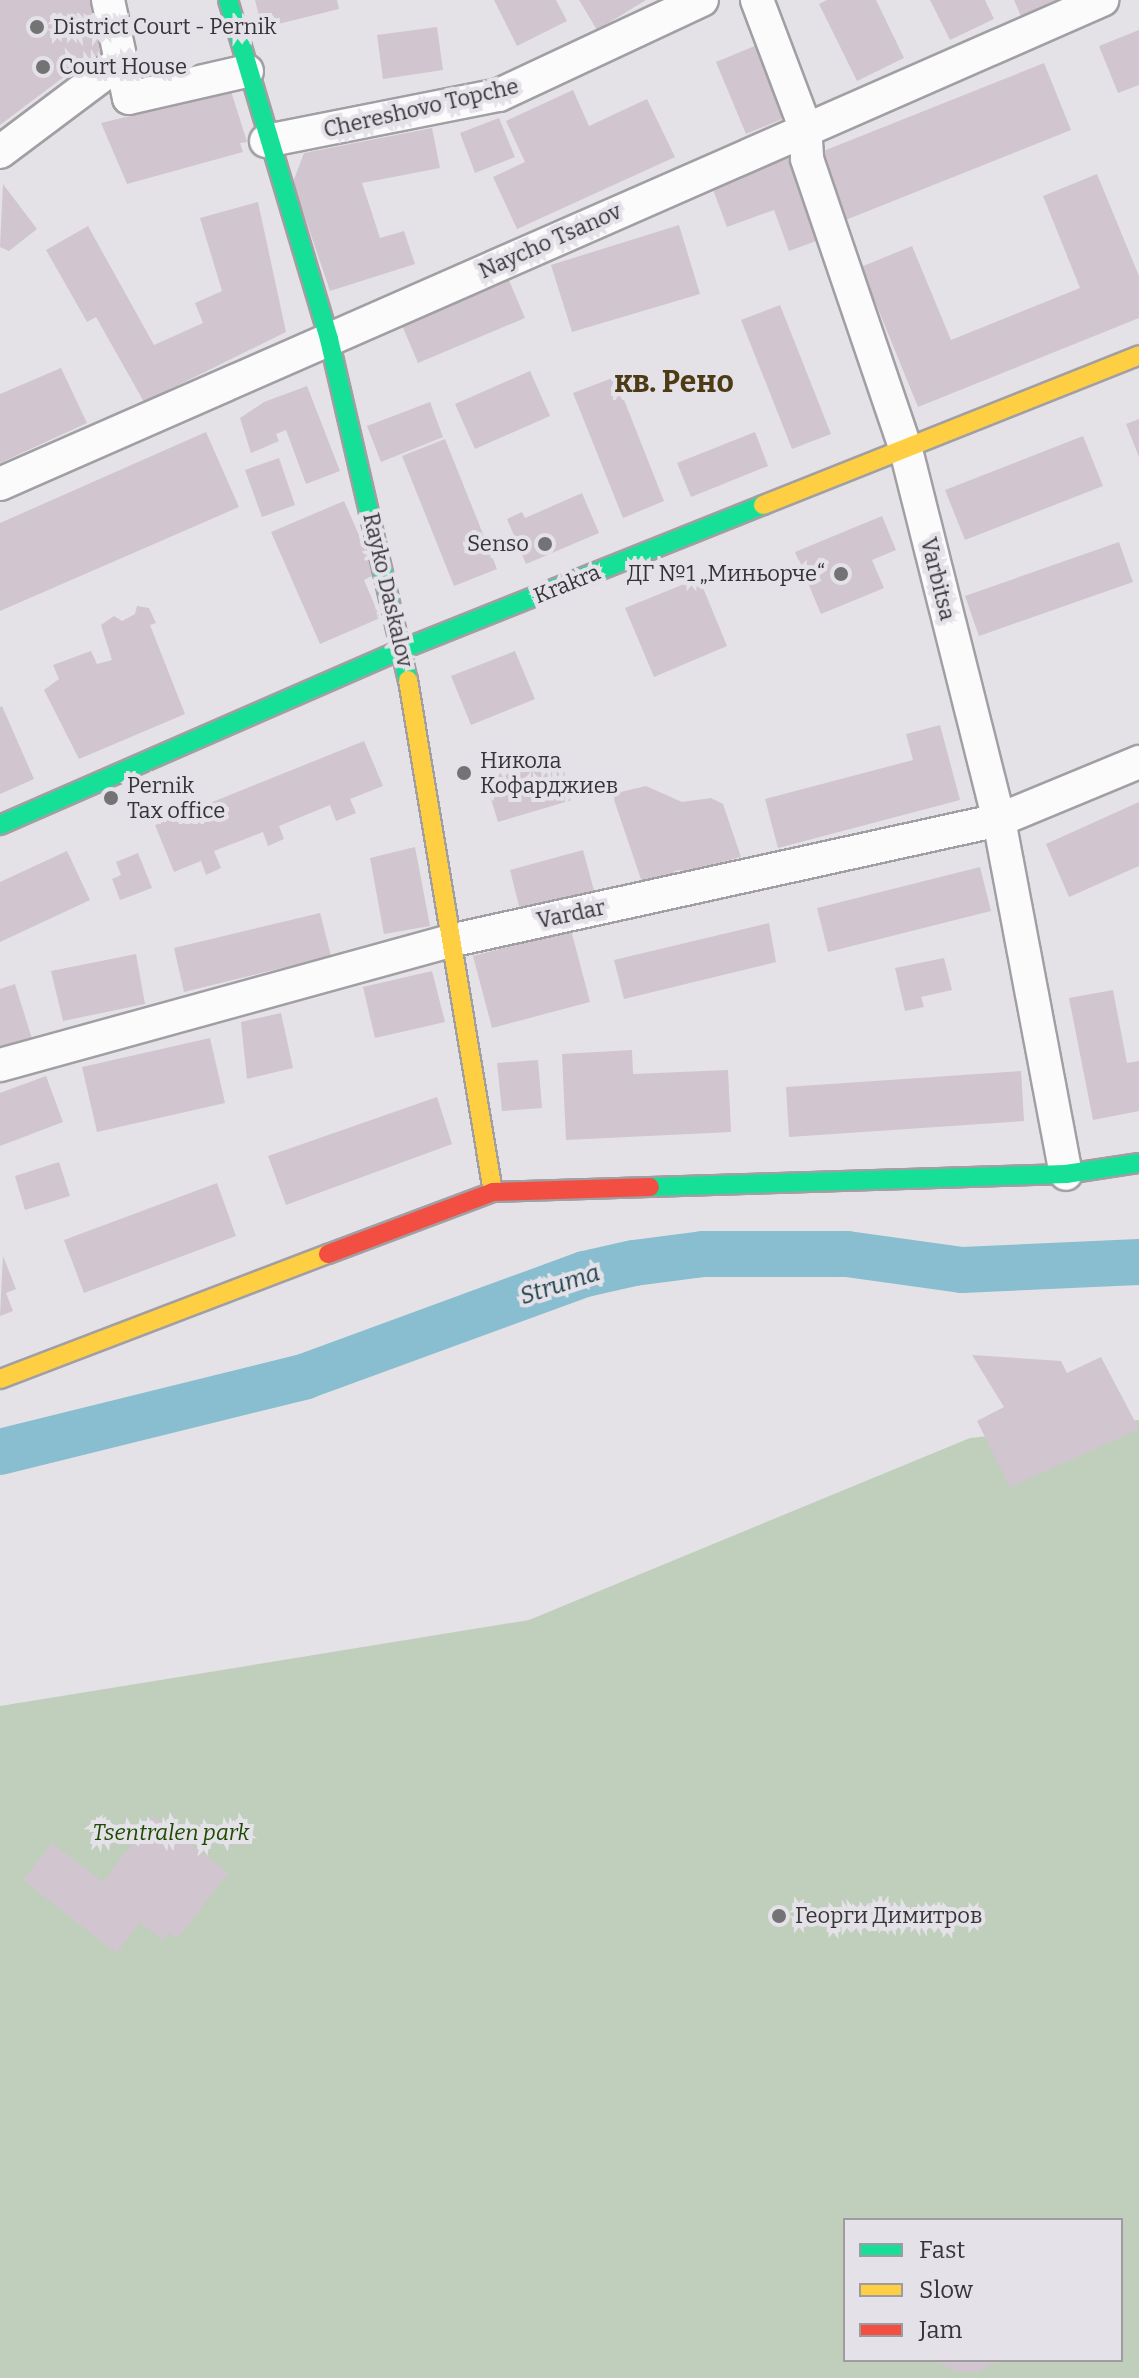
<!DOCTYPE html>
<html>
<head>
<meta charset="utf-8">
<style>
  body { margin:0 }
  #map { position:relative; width:1139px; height:2378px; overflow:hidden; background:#e4e2e7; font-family:Bitter,serif }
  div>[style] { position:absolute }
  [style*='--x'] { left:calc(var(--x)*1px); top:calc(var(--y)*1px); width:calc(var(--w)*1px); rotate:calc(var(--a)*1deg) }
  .green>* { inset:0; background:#c0cfbc }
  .river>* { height:46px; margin:-23px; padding:0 23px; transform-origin:23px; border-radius:23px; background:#88becf }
  .building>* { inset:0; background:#d1c5cf }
  .roads { filter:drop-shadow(2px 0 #a19fa3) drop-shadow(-2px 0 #a19fa3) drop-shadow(0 2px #a19fa3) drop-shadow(0 -2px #a19fa3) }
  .street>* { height:32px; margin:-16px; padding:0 16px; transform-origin:16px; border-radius:16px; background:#fbfbfb }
  .fast>* { height:18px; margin:-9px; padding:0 9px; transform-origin:9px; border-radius:9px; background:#16e098 }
  .slow>* { height:18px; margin:-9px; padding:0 9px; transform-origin:9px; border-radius:9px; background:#ffcf43 }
  .jam>* { height:18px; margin:-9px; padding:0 9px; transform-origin:9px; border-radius:9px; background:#f24e42 }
  .dots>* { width:22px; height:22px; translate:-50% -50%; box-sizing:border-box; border:4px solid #e4e1e8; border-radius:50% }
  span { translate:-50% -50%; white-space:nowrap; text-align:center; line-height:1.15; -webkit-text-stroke:8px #e4e1e8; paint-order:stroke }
  .poi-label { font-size:22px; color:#363537 }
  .left { translate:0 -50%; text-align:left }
  .right { translate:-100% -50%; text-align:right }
  .street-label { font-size:22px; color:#363537 }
  .park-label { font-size:22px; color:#1d4c00; font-style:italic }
  .water-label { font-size:24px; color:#193d48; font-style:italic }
  .district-label { font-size:30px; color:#4d3b14; font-weight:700 }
  .legend { position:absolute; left:843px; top:2218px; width:280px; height:144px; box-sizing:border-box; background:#e4e1e8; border:2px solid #9e9ca1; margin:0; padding:10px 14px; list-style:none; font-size:24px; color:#363537 }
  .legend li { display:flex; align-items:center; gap:16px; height:40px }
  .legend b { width:40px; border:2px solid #9e9ca1 }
</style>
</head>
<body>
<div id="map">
  <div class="green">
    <i style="clip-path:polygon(evenodd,1139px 1420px,1139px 2378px,0 2378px,0 1706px,529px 1620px,970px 1438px,1139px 1420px,845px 2220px,1121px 2220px,1121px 2360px,845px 2360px,845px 2220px)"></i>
  </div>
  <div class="river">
    <i style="--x:0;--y:1452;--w:315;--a:-13.9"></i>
    <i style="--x:306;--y:1376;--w:297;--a:-20.1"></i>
    <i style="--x:585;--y:1274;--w:50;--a:-12.7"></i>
    <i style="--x:634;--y:1263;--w:70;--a:-7.4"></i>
    <i style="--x:703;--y:1254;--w:144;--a:0"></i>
    <i style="--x:847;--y:1254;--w:116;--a:7.9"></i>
    <i style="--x:962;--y:1270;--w:177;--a:-2.6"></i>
  </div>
  <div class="building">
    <i style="clip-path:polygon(0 0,90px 0,102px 62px,69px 73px,0 125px)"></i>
    <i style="clip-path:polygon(255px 0,337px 0,339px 9px,262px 28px)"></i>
    <i style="clip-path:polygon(494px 0,556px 0,567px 21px,517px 46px)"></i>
    <i style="clip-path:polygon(579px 0,646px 0,597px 30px)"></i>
    <i style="clip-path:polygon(827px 0,876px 0,904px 58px,857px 81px,819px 4px)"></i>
    <i style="clip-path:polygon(930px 0,985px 0,994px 19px,950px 40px)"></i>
    <i style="clip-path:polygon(1014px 0,1056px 0,1021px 16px)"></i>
    <i style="clip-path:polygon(437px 27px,443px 70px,383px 79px,377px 35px)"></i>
    <i style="clip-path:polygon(1139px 30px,1139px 85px,1118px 93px,1099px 46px)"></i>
    <i style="clip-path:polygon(762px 43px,792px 115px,746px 134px,716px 62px)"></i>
    <i style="clip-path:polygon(1044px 63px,1071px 130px,843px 221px,816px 154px)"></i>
    <i style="clip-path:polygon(573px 90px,589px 126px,647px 99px,675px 157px,517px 229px,493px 177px,525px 162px,506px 121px)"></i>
    <i style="clip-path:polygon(231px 91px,247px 142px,240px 143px,243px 152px,127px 184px,101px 123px)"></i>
    <i style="clip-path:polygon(499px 118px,515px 157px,475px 173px,460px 133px)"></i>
    <i style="clip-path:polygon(432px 128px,440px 168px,362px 183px,380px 238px,404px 231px,415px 264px,330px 291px,293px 182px,304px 153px)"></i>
    <i style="clip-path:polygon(785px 150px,819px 240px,789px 251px,774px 210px,727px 227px,709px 179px)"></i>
    <i style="clip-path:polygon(1097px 174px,1139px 276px,1139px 318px,918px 407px,861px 267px,912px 246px,951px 340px,1080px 288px,1043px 196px)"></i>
    <i style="clip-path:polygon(3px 184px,37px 229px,9px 251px,0 247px)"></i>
    <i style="clip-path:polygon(258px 202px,286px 332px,144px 402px,96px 317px,87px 322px,46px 250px,88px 226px,154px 345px,203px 323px,195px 303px,222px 291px,200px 218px)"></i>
    <i style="clip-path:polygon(679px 225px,700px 294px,572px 332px,551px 265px)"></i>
    <i style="clip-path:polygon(508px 278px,525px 318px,418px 363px,401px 323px)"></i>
    <i style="clip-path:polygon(780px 305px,831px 434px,792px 449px,741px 320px)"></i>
    <i style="clip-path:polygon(61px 368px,87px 423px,0 463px,0 394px)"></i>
    <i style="clip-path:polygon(530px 371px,550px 416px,475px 449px,455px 404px)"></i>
    <i style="clip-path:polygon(615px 377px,664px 501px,623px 518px,573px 393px)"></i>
    <i style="clip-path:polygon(307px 386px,340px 471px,306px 484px,286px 430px,276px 434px,279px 441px,251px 453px,240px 418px,264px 402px)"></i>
    <i style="clip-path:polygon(430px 402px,443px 437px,381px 462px,367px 426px)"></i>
    <i style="clip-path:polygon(1139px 419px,1139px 457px,1126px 424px)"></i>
    <i style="clip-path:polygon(206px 432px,239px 507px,0 611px,0 523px)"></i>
    <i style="clip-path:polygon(755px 432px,768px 466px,691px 497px,677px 463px)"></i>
    <i style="clip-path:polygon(1083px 436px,1103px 486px,965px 540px,945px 490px)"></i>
    <i style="clip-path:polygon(445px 439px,497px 569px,454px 586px,402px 456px)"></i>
    <i style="clip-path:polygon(279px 458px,295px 505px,262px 517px,245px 470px)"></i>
    <i style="clip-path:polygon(582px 493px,599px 533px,526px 564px,507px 519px,522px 512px,525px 518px)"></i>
    <i style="clip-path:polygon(344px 501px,376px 574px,364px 580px,380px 618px,320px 644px,271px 532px)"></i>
    <i style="clip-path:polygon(882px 516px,896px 550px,872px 560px,884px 588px,821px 614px,795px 552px)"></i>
    <i style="clip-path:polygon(1119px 542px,1133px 582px,979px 636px,965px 596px)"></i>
    <i style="clip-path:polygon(699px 578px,727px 646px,654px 677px,625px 608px)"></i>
    <i style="clip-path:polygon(137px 606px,149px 608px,156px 623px,150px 625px,185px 714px,79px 759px,44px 690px,59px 679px,53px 665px,91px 651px,97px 664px,112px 660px,101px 625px,114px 616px,122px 621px,135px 614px)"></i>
    <i style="clip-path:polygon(515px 651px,535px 699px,471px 725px,451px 676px)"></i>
    <i style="clip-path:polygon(2px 706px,34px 779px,0 794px,0 707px)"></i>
    <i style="clip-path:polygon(940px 725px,960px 800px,778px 848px,765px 799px,913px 760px,906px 734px)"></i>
    <i style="clip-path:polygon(364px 741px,383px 786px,350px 799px,356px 813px,336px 821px,330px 805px,279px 826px,284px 839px,268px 846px,263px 832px,214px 851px,221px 868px,206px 875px,201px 861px,174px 872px,155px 825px)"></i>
    <i style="clip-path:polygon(560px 755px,572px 800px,498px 822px,484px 776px)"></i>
    <i style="clip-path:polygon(646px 786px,682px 802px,711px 798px,723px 804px,741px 857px,714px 864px,716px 873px,685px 881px,682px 870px,674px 871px,678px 883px,645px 891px,612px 794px)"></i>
    <i style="clip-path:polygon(1139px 802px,1139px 866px,1069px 897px,1046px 844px)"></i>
    <i style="clip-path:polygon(415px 847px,430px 926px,384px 934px,370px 858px)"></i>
    <i style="clip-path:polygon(583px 850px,596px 898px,522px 918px,510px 870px)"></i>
    <i style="clip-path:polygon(67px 851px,90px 900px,0 942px,0 882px)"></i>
    <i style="clip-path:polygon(138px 853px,152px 888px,120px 900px,112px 879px,121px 875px,116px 862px)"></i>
    <i style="clip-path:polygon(980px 867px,991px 911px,828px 952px,817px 908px)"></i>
    <i style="clip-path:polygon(320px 913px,331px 956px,184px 992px,174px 948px)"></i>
    <i style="clip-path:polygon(769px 923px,776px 962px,624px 999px,614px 960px)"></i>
    <i style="clip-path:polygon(571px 930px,590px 1002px,492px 1028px,473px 956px)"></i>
    <i style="clip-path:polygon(136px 954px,145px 1004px,63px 1021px,51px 971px)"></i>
    <i style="clip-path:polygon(944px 958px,952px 990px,921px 997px,924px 1007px,905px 1011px,895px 968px)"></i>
    <i style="clip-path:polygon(432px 971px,445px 1022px,375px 1038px,363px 987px)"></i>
    <i style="clip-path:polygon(15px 984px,33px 1042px,0 1052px,0 989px)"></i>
    <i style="clip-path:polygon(1113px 990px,1127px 1063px,1139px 1061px,1139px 1111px,1093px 1120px,1069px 998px)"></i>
    <i style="clip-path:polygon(281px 1013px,293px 1068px,247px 1079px,241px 1022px)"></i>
    <i style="clip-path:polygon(210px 1038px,225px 1103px,97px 1132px,82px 1067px)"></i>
    <i style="clip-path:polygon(632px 1050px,633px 1074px,728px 1070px,731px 1132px,566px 1140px,562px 1054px)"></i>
    <i style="clip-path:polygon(538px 1060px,542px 1108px,502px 1111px,497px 1063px)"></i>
    <i style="clip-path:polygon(1021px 1071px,1024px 1121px,789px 1137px,786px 1087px)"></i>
    <i style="clip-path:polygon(46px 1076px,63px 1122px,0 1146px,0 1093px)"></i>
    <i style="clip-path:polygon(437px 1097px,452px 1144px,286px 1205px,268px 1156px)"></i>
    <i style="clip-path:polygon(59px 1162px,70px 1196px,25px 1210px,15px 1176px)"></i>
    <i style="clip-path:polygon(217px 1183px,236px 1236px,84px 1293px,64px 1240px)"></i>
    <i style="clip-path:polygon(3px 1256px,16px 1289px,6px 1293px,13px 1311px,0 1316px)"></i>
    <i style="clip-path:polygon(972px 1355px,1061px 1361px,1067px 1373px,1101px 1357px,1139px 1429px,1010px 1487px,977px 1421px,1004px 1407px)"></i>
    <i style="clip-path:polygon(153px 1816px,228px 1873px,177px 1939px,169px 1933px,163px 1940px,140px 1922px,116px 1953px,23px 1880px,52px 1843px,103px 1882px)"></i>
    <i style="clip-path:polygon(934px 2360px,1002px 2360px,977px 2372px,957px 2372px)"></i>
  </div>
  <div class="roads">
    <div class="street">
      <i style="--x:108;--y:0;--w:100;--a:77.9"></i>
      <i style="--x:129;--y:98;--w:121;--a:-12.9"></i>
      <i style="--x:757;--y:0;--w:136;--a:69.3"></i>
      <i style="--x:805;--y:127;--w:32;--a:86"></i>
      <i style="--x:807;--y:159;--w:307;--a:71.2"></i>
      <i style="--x:906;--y:450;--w:382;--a:75.9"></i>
      <i style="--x:999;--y:820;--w:360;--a:79.3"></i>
      <i style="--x:266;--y:141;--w:237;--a:-11.2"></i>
      <i style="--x:499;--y:95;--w:224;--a:-25.1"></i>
      <i style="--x:0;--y:152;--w:151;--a:-36.9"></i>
      <i style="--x:0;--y:484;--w:1204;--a:-23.71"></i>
      <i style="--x:0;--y:1065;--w:471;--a:-15.4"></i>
      <i style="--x:454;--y:940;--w:558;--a:-12.42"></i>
      <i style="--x:999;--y:820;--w:152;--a:-22.5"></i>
    </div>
    <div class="fast">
      <i style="--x:228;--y:0;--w:354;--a:73.4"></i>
      <i style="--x:329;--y:339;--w:350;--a:77"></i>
      <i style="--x:0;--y:825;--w:440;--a:-23.6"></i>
      <i style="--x:403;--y:649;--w:388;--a:-21.8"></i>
      <i style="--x:650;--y:1187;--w:416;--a:-1.8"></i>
      <i style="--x:1066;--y:1174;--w:74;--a:-8.6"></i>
    </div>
    <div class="slow">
      <i style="--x:763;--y:505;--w:405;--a:-21.7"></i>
      <i style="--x:408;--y:680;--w:519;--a:80.57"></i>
      <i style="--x:0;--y:1379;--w:351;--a:-20.9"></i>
    </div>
    <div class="jam">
      <i style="--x:328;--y:1254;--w:176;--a:-20.6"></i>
      <i style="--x:493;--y:1192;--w:157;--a:-1.8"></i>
    </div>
  </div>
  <div class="dots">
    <i style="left:37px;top:27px;background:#737275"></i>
    <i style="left:43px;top:67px;background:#737275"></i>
    <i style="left:545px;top:544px;background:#737275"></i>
    <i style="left:841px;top:574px;background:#737275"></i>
    <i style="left:464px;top:773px;background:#737275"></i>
    <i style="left:111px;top:798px;background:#737275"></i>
    <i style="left:779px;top:1916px;background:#737275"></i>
  </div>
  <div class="poi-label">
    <span class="left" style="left:53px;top:27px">District Court - Pernik</span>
    <span class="left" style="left:59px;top:67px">Court House</span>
    <span class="right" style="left:529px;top:544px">Senso</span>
    <span class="right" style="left:825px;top:574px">ДГ №1 „Миньорче“</span>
    <span class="left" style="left:480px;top:773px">Никола<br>Кофарджиев</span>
    <span class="left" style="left:127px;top:798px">Pernik<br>Tax office</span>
    <span class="left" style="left:795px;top:1916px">Георги Димитров</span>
  </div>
  <div class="street-label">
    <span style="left:421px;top:108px;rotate:-13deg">Chereshovo Topche</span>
    <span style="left:550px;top:241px;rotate:-24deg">Naycho Tsanov</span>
    <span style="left:938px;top:579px;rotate:76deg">Varbitsa</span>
    <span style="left:567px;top:584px;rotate:-22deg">Krakra</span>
    <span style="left:388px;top:590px;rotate:77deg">Rayko Daskalov</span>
    <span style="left:571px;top:914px;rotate:-12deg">Vardar</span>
  </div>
  <div class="park-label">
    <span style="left:171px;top:1833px">Tsentralen park</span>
  </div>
  <div class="water-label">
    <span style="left:560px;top:1285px;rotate:-18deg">Struma</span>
  </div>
  <div class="district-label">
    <span style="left:674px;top:382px">кв. Рено</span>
  </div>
  <ul class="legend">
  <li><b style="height:10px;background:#16e098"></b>Fast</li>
  <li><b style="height:10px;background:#ffcf43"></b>Slow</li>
  <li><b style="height:10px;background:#f24e42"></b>Jam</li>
  </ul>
</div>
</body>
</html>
